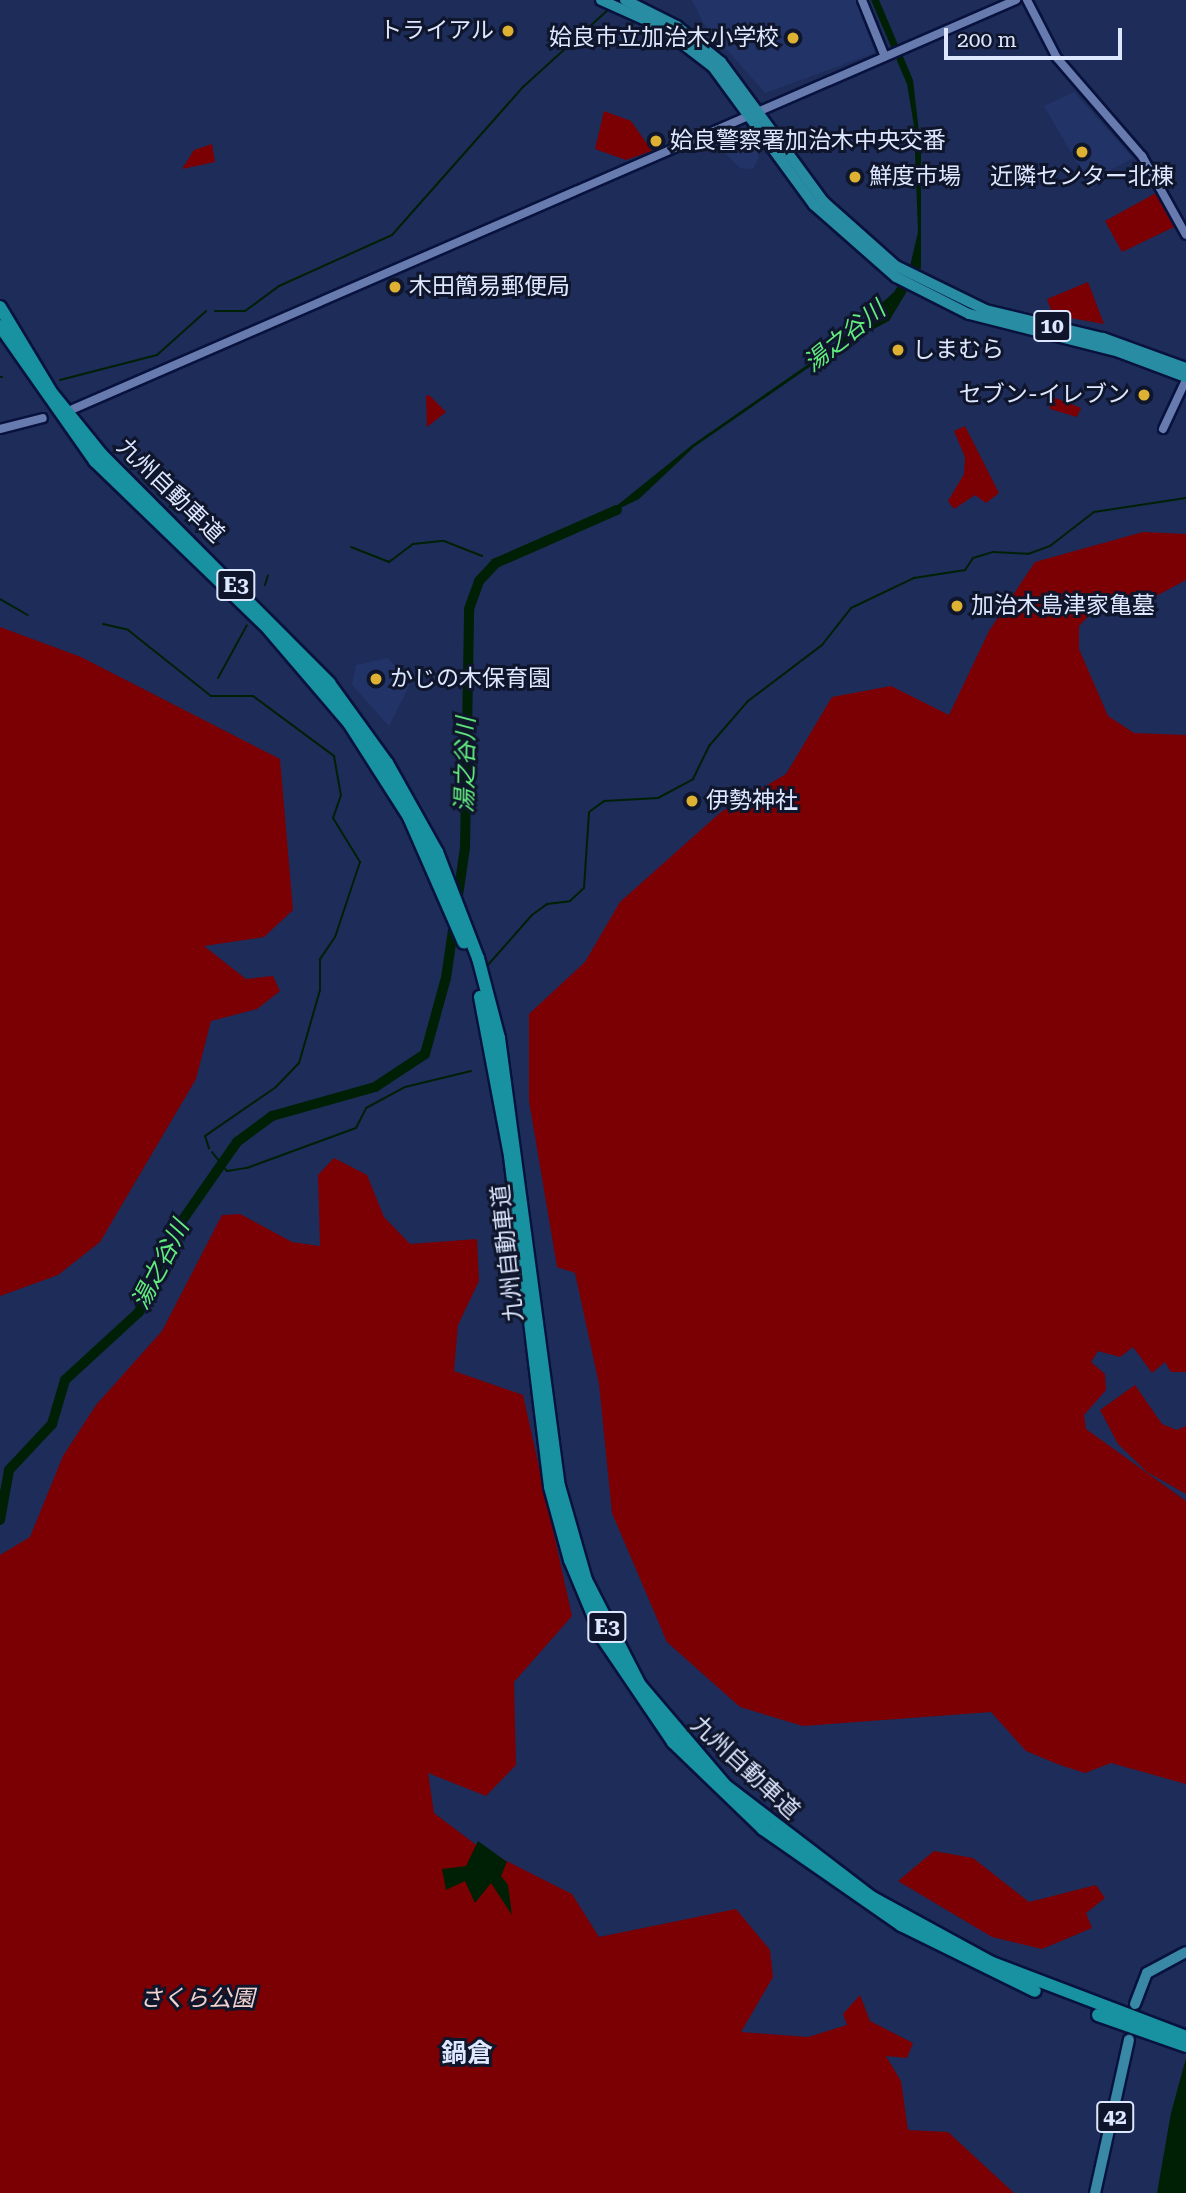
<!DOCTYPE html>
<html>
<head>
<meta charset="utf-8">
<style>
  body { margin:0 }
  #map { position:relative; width:1186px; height:2193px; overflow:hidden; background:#1d2c59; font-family:"Roboto Serif","Noto Sans JP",serif }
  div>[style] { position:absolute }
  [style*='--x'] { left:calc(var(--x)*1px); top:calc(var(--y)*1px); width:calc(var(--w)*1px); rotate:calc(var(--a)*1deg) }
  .built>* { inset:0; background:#223367 }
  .green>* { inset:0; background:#7b0004 }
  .water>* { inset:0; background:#002005 }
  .stream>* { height:2px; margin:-1px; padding:0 1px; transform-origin:1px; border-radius:1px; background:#002005 }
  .river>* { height:10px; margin:-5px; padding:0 5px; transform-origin:5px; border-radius:5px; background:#002005 }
  .roads { filter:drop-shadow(2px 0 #08123d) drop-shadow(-2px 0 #08123d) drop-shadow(0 2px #08123d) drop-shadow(0 -2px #08123d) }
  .tertiary>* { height:8px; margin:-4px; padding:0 4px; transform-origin:4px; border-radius:4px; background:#677baf }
  .primary>* { height:10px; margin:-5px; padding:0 5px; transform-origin:5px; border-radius:5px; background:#3888a6 }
  .trunk>* { height:10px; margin:-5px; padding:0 5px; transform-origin:5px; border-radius:5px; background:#288ca3 }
  .motorway>* { height:12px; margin:-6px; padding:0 6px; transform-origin:6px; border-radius:6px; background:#1891a0 }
  .dots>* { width:19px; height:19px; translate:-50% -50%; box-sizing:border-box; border:4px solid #0f162b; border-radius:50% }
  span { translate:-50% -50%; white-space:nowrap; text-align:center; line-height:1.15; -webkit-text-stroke:6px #0f162b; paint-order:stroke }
  .shield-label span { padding:2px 5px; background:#0f162b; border:2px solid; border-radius:5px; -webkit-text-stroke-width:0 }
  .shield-label { font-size:21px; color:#dde7ff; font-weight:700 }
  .poi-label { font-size:23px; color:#dde7ff }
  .right { translate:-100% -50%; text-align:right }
  .left { translate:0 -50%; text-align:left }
  .street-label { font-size:23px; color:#dde7ff }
  .park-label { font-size:23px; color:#f4d3ce; font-style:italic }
  .water-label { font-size:24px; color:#62eb7f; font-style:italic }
  .quarter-label { font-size:26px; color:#dde7ff; font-weight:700 }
  .scale { position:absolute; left:944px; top:28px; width:178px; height:32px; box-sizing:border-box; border:4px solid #dde7ff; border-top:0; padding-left:9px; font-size:21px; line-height:24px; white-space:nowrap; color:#dde7ff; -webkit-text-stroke:5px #0f162b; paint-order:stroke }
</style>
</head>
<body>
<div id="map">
  <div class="built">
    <i style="clip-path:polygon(692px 0,856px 0,875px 53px,765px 93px,703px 23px)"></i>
    <i style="clip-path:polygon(1074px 92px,1133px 158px,1105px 173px,1092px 189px,1044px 106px)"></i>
    <i style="clip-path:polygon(750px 127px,759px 157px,753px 169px,740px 168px,712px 140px)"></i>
    <i style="clip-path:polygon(387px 658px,412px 680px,389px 726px,352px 685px,356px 665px)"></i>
  </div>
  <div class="green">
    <i style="clip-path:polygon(604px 111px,631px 121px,652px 151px,626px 160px,595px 149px)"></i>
    <i style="clip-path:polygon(212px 144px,215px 162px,182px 169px,194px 150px)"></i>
    <i style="clip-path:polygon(1156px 193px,1174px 227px,1122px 252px,1105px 221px)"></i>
    <i style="clip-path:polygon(1088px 282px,1104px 324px,1053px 315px,1047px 299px)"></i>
    <i style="clip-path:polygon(429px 395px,446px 412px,427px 427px,426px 396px)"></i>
    <i style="clip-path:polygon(1048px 395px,1081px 408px,1077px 417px,1050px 409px)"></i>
    <i style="clip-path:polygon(965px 426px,999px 493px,986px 503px,975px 495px,954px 509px,948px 501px,964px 474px,965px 457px,954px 431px)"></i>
    <i style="clip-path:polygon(1143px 532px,1186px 534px,1186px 580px,1158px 595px,1102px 602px,1079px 626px,1079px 649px,1108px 716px,1134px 733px,1186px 735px,1186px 1372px,1171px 1372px,1165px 1362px,1152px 1373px,1133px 1347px,1120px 1357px,1098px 1351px,1091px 1362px,1105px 1374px,1106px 1390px,1084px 1415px,1086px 1429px,1186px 1501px,1186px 1784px,1111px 1763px,1085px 1773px,1060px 1765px,1026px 1751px,991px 1712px,803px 1726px,740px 1707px,667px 1642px,612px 1513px,599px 1384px,575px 1273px,557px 1267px,529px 1101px,529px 1014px,585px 962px,620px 902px,721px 812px,786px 774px,832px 697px,891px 686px,949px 715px,989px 631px,1035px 562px)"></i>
    <i style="clip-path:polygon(0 627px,81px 657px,280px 759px,293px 910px,264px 937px,204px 946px,246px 979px,273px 976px,280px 991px,257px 1009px,211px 1021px,196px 1079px,100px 1242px,58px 1275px,0 1296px)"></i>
    <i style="clip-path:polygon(334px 1158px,367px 1175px,384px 1217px,410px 1244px,477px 1239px,479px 1281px,458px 1325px,454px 1371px,523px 1395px,572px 1616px,514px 1682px,516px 1765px,486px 1796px,428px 1773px,434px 1813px,479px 1847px,572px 1894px,599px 1937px,736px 1909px,770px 1950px,773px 1977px,741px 2032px,808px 2037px,847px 2025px,843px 2014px,860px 1995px,870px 2021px,913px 2043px,907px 2058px,886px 2056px,901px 2081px,908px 2130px,948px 2132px,1014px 2193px,0 2193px,0 1555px,30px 1537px,63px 1456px,96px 1405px,162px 1331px,222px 1215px,240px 1214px,292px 1242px,320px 1246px,318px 1175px)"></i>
    <i style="clip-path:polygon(1135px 1385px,1162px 1424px,1177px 1430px,1186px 1426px,1186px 1494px,1147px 1472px,1118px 1444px,1100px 1410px)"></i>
    <i style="clip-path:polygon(934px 1851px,973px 1858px,1029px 1902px,1096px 1885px,1105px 1898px,1086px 1913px,1092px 1928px,1042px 1949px,992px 1937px,898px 1881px)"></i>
  </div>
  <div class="water">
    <i style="clip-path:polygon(871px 0,879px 0,913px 80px,921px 149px,921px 268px,889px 321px,834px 350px,694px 447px,639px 499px,604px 516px,692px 445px,833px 347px,894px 292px,910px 266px,918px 232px,914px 126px,907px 84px)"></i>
    <i style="clip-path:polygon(478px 1841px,507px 1862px,501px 1876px,508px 1885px,512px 1915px,491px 1883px,475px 1903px,465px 1881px,446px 1890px,442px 1869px,466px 1866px)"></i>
    <i style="clip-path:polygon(1186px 2058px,1186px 2193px,1157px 2193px,1171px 2113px)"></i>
  </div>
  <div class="stream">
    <i style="--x:215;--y:311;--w:30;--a:0"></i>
    <i style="--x:245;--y:311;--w:42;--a:-36.3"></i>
    <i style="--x:279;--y:286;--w:124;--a:-24.3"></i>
    <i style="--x:392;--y:235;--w:198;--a:-48.5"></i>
    <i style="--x:523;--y:87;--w:116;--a:-42.2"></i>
    <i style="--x:0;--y:377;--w:2;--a:0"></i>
    <i style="--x:60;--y:380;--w:100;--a:-14.5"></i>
    <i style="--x:157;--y:355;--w:66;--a:-41.9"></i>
    <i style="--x:351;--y:547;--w:41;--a:21.5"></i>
    <i style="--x:389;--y:562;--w:30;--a:-37"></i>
    <i style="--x:413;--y:544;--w:31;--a:-6"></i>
    <i style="--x:444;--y:541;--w:41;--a:21.5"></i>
    <i style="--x:492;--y:560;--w:5;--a:37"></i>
    <i style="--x:265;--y:585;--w:10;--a:-73"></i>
    <i style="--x:0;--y:599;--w:32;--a:30"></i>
    <i style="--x:103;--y:624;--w:26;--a:13"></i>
    <i style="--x:128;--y:630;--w:106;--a:38.5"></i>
    <i style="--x:211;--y:696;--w:42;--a:0"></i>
    <i style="--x:253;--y:696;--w:101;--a:36.5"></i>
    <i style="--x:334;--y:756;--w:40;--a:80"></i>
    <i style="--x:341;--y:795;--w:24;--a:109"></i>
    <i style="--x:333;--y:818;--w:52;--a:58.5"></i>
    <i style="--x:360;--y:862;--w:79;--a:108.4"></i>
    <i style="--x:335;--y:937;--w:27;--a:124"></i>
    <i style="--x:320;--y:959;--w:31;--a:90"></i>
    <i style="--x:320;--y:990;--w:76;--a:106"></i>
    <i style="--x:299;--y:1063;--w:33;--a:134"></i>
    <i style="--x:276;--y:1087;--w:86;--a:145.4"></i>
    <i style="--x:205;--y:1136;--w:13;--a:72"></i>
    <i style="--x:218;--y:678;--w:60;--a:-61.3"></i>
    <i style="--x:487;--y:966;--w:68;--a:-48.6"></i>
    <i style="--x:532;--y:915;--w:19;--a:-36"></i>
    <i style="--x:547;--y:904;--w:23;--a:-7"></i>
    <i style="--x:570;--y:901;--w:19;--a:-43"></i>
    <i style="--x:584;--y:888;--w:76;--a:-86.2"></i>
    <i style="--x:589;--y:812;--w:19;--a:-36"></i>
    <i style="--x:604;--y:801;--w:54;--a:-3.2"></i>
    <i style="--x:658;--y:798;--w:40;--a:-28"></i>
    <i style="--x:693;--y:779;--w:37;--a:-64"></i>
    <i style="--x:709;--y:746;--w:60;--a:-49.1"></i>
    <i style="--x:748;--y:701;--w:93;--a:-37.1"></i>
    <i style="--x:822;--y:645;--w:47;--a:-51.9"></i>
    <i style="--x:851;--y:608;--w:70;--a:-25.5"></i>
    <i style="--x:914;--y:578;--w:52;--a:-8.9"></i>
    <i style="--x:965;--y:570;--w:14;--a:-56"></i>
    <i style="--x:973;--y:558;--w:21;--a:-17"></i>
    <i style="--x:993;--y:552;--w:35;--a:3"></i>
    <i style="--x:1028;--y:554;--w:23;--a:-20"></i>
    <i style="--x:1050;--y:546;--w:56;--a:-37.7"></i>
    <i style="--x:1094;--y:512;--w:93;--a:-8.7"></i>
    <i style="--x:212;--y:1152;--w:24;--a:52"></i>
    <i style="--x:227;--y:1171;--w:20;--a:-9"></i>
    <i style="--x:247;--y:1168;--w:116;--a:-20.2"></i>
    <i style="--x:356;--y:1128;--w:22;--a:-63"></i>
    <i style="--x:366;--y:1108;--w:44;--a:-28.3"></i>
    <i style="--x:405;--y:1087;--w:68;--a:-13.6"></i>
  </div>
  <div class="river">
    <i style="--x:0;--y:1520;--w:51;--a:-79.8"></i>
    <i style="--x:9;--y:1470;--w:63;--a:-46.9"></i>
    <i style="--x:52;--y:1424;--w:46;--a:-73.5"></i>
    <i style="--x:65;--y:1380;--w:100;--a:-42.6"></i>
    <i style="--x:139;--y:1312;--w:80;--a:-67.3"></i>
    <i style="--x:170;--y:1238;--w:117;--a:-55.1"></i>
    <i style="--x:237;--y:1142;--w:44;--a:-36.6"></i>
    <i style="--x:272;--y:1116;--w:107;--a:-15.7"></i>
    <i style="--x:375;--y:1087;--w:60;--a:-33.4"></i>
    <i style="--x:425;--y:1054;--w:79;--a:-74.6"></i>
    <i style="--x:446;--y:978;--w:132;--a:-81.7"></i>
    <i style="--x:465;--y:847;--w:238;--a:-89"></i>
    <i style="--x:469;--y:609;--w:30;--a:-70"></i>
    <i style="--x:479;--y:581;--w:25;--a:-47"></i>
    <i style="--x:496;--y:563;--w:132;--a:-23.7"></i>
  </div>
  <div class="roads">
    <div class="tertiary">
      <i style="--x:862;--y:0;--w:61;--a:68"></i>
      <i style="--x:1027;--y:0;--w:65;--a:62.7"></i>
      <i style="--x:1057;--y:58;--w:130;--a:49.1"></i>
      <i style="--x:1142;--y:156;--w:90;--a:60.9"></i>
      <i style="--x:73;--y:409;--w:1028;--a:-23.45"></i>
      <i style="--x:0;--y:429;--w:44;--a:-14.3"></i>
      <i style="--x:1163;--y:429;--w:54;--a:-64.9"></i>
    </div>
    <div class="primary">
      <i style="--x:1135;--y:2004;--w:33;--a:-69"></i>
      <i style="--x:1147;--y:1973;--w:44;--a:-28.3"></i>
      <i style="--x:1095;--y:2193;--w:157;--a:-77.5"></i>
    </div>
    <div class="trunk">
      <i style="--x:601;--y:0;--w:66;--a:24.2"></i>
      <i style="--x:661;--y:27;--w:66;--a:37.6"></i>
      <i style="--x:713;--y:67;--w:171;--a:53.8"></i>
      <i style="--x:814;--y:205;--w:109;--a:41.3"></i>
      <i style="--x:896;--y:277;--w:82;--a:26.9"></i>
      <i style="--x:969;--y:314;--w:155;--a:14.2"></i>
      <i style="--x:1119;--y:352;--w:72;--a:20.5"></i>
      <i style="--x:625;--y:0;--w:58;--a:26.6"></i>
      <i style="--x:677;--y:26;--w:57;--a:39.3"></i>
      <i style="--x:721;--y:62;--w:172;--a:53.7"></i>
      <i style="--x:823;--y:201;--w:98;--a:41.7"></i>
      <i style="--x:896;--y:266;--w:100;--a:26.1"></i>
      <i style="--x:986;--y:310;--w:120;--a:13.5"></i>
      <i style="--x:1103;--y:338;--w:88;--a:19.9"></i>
    </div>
    <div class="motorway">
      <i style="--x:0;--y:307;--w:99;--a:59"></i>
      <i style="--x:51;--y:392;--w:81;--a:51"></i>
      <i style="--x:102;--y:455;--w:322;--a:45.1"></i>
      <i style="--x:329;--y:683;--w:99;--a:54.1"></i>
      <i style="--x:387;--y:763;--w:102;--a:60.7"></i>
      <i style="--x:437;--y:852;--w:114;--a:68.9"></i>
      <i style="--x:478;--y:958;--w:83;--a:75.3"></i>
      <i style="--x:499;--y:1038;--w:452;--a:82.4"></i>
      <i style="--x:559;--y:1486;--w:98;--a:74"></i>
      <i style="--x:586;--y:1580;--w:118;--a:62.8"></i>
      <i style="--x:640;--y:1685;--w:133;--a:49.6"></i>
      <i style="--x:726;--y:1786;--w:183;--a:37.4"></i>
      <i style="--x:871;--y:1897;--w:136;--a:28.6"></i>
      <i style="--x:990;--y:1962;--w:210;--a:20.9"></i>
      <i style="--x:0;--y:326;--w:165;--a:54.9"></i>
      <i style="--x:95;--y:461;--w:236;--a:44"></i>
      <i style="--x:265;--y:625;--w:129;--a:49.4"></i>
      <i style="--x:349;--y:723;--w:112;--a:57.4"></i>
      <i style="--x:409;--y:817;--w:137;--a:66.4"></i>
      <i style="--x:480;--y:997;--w:162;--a:79.3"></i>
      <i style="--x:510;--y:1156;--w:333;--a:83.1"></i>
      <i style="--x:550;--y:1487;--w:76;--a:74.7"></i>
      <i style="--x:570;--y:1560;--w:86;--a:67.3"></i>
      <i style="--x:603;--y:1639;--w:125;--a:55.8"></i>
      <i style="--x:673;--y:1742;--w:125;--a:44"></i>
      <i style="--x:763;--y:1829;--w:168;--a:34.8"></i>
      <i style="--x:901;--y:1925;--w:149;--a:26.2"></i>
      <i style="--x:1098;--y:2015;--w:93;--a:19.4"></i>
    </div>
  </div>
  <div class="dots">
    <i style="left:508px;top:31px;background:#deb133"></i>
    <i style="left:793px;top:38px;background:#deb133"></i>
    <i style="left:656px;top:141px;background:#deb133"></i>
    <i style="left:1082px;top:152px;background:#deb133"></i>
    <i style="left:855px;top:177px;background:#deb133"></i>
    <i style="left:395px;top:287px;background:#deb133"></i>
    <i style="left:898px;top:350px;background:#deb133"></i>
    <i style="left:1144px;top:395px;background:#deb133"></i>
    <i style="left:957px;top:606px;background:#deb133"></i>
    <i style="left:376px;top:679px;background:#deb133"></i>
    <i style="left:692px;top:801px;background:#deb133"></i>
  </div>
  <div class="shield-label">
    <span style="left:1052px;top:326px">10</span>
    <span style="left:236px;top:585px">E3</span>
    <span style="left:607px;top:1627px">E3</span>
    <span style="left:1115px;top:2117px">42</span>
  </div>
  <div class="poi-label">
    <span class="right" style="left:494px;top:31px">トライアル</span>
    <span class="right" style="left:779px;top:38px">姶良市立加治木小学校</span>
    <span class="left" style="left:670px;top:141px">姶良警察署加治木中央交番</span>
    <span class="left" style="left:869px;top:177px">鮮度市場</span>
    <span style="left:1082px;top:177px">近隣センター北棟</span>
    <span class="left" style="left:409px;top:287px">木田簡易郵便局</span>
    <span class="left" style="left:912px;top:350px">しまむら</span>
    <span class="right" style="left:1130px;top:395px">セブン-イレブン</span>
    <span class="left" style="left:971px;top:606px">加治木島津家亀墓</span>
    <span class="left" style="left:390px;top:679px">かじの木保育園</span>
    <span class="left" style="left:706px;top:801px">伊勢神社</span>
  </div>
  <div class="street-label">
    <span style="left:170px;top:491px;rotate:44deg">九州自動車道</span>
    <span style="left:508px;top:1253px;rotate:-96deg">九州自動車道</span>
    <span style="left:745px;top:1768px;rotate:43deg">九州自動車道</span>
  </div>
  <div class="park-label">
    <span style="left:197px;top:1999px">さくら公園</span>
  </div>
  <div class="water-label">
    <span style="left:845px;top:337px;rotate:-39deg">湯之谷川</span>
    <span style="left:466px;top:765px;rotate:-89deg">湯之谷川</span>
    <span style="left:161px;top:1265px;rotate:-63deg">湯之谷川</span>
  </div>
  <div class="quarter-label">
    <span style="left:467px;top:2054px">鍋倉</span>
  </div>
  <div class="scale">200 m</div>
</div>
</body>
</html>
